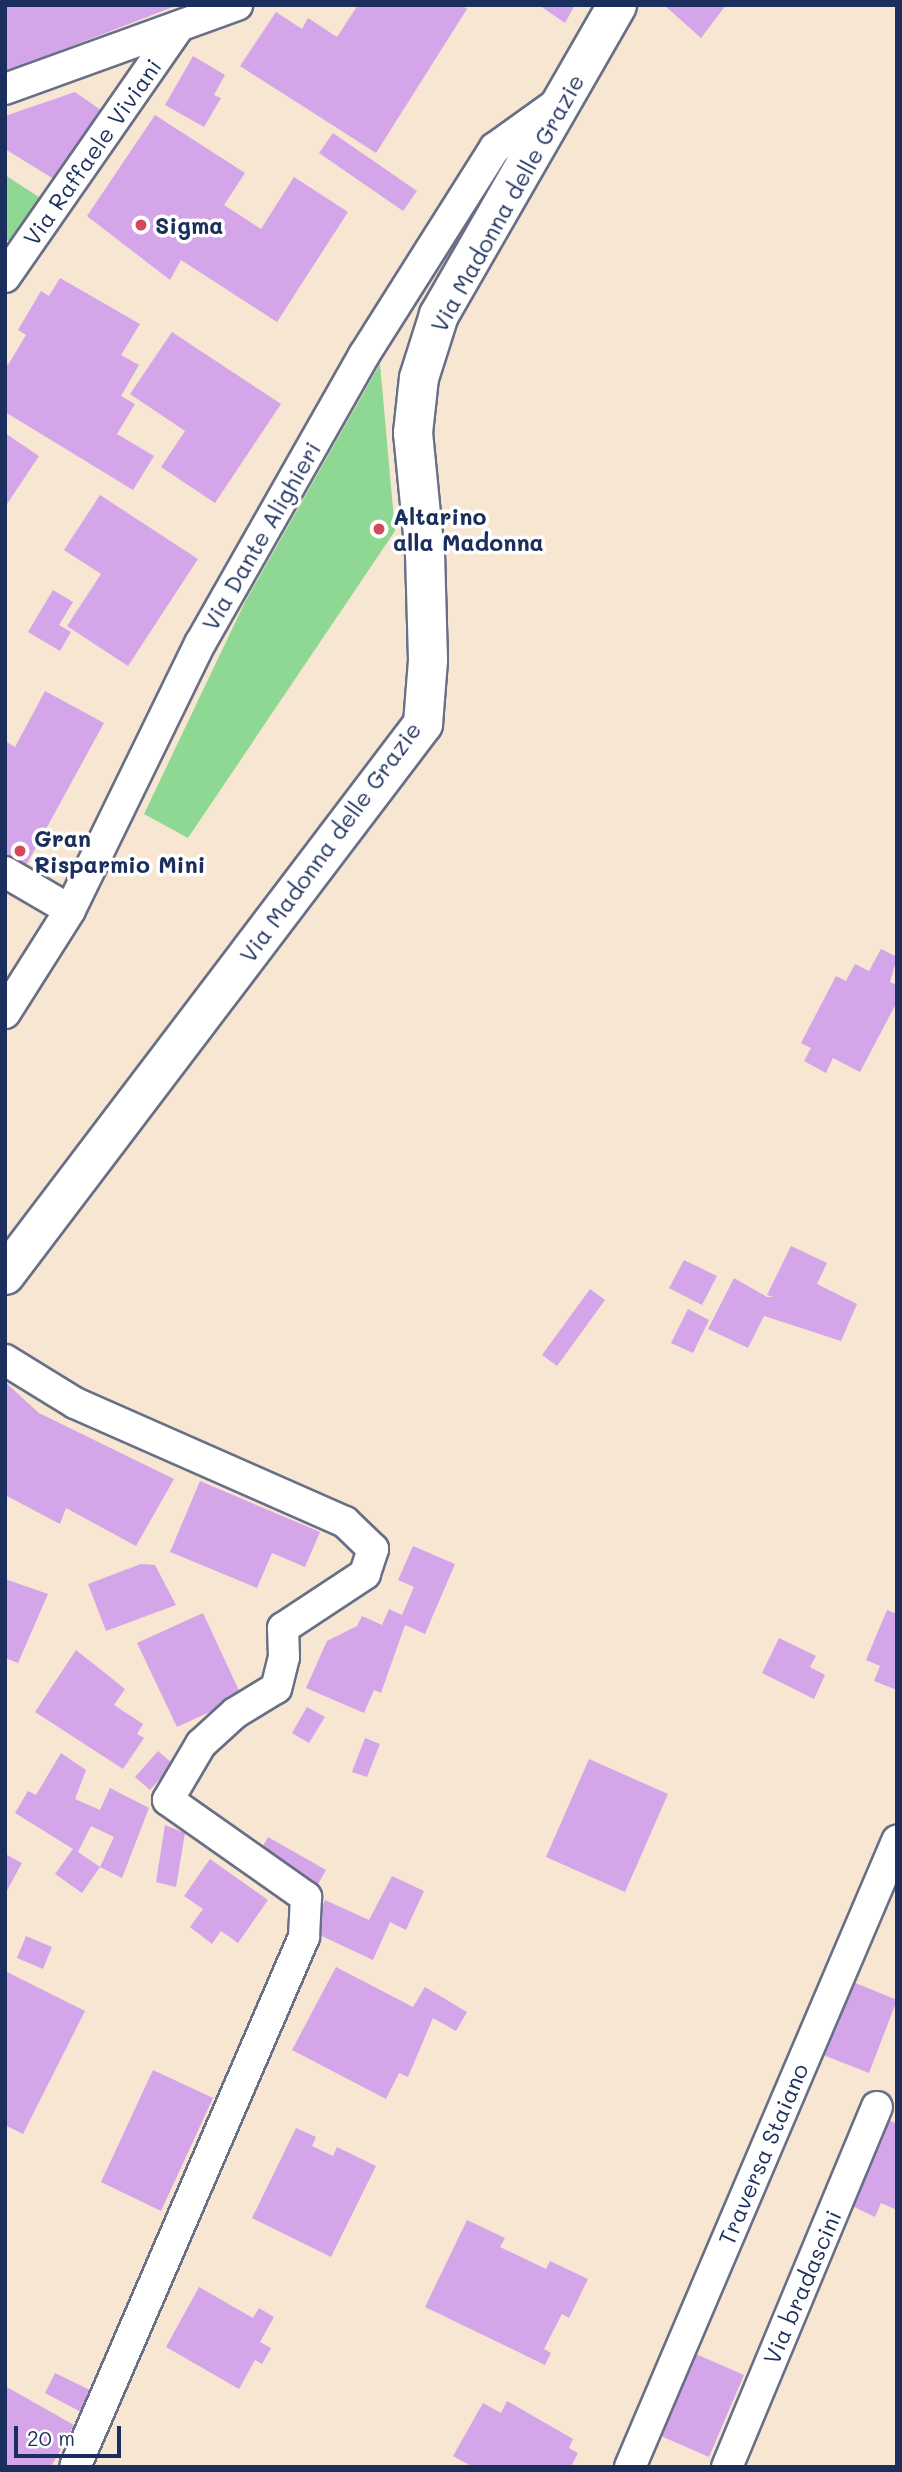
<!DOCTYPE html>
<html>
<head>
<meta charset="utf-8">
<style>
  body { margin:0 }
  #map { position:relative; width:902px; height:2472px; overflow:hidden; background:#f7e6d2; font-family:Mali,sans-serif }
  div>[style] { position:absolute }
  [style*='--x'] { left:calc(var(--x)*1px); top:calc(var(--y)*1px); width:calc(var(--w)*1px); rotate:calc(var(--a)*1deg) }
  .green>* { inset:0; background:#8fd894 }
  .building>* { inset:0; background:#d5a5ea }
  .roads { filter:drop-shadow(2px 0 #686f87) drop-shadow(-2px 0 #686f87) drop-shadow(0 2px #686f87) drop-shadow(0 -2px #686f87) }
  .minor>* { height:30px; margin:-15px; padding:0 15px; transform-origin:15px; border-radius:15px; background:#fff }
  .secondary>* { height:38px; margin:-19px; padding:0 19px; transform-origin:19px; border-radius:19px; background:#fff }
  .dots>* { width:19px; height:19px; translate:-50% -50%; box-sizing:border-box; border:4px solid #fff; border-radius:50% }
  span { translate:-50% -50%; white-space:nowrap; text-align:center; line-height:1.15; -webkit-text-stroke:7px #fff; paint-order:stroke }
  .street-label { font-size:23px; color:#1b2f5e }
  .poi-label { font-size:23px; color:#1b2f5e; font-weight:700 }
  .left { translate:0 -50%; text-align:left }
  .frame { position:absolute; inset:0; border:7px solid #1b2f5e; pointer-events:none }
  .scale { position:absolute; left:14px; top:2426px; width:107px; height:32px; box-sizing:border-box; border:4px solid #1b2f5e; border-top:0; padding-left:9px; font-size:21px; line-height:24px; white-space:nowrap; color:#1b2f5e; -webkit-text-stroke:5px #fff; paint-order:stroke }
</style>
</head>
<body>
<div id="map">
  <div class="green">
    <i style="clip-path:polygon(5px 175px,48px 203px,19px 247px,5px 238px)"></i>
    <i style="clip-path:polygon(380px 364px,395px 531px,188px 838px,144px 814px,245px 602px)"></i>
  </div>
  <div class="building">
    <i style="clip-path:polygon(5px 5px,178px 5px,5px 72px)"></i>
    <i style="clip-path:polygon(358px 5px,461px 5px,467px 9px,376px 153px,240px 66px,276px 12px,302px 29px,308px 18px,337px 37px)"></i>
    <i style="clip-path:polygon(539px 5px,575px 5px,565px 23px)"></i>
    <i style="clip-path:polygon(664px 5px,726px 5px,701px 38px)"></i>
    <i style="clip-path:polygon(193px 56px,225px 75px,214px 95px,221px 98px,204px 127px,165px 105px)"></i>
    <i style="clip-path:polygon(75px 92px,105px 113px,57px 181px,5px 149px,5px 116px)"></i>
    <i style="clip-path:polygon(155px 115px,245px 173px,224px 205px,261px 229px,294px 177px,348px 212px,277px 322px,181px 260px,170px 280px,87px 216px)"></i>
    <i style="clip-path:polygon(333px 133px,417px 191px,403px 211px,319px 153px)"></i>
    <i style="clip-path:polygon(60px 278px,140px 324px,121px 355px,139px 365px,121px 396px,135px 404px,117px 434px,154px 456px,133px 490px,5px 412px,5px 363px,8px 365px,26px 335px,18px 330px,41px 291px,49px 296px)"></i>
    <i style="clip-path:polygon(172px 332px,281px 404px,215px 503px,161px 467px,185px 431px,130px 394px)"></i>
    <i style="clip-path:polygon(5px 433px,39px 456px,5px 507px)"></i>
    <i style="clip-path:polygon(100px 495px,198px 559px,128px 666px,67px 626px,101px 574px,64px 550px)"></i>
    <i style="clip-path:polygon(53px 590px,73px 602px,59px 625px,71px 632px,60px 651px,28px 632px)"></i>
    <i style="clip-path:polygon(45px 691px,104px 723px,23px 871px,5px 861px,5px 741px,15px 747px)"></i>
    <i style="clip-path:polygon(881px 949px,897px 957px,890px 982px,897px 985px,897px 1002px,860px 1072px,833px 1058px,826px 1073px,804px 1061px,811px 1048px,801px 1043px,836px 976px,846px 981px,855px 964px,869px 971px)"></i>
    <i style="clip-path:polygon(791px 1246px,827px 1263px,817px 1284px,857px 1304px,841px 1341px,764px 1316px,748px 1348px,708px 1329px,734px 1278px,767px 1297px,773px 1297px,767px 1295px)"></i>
    <i style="clip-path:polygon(684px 1260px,717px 1276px,702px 1305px,669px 1288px)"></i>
    <i style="clip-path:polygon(590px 1289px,605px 1300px,557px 1366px,542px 1355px)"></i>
    <i style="clip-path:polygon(688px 1309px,709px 1320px,693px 1353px,671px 1343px)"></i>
    <i style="clip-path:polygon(5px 1382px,39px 1413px,174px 1479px,136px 1546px,66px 1508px,60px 1524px,5px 1495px)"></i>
    <i style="clip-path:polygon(200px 1481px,320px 1532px,305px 1567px,272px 1553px,257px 1588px,170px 1552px)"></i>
    <i style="clip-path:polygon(413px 1546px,455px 1564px,425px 1634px,405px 1625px,381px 1693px,374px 1690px,364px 1713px,306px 1688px,327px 1641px,357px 1626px,362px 1616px,382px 1625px,389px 1609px,402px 1615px,414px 1587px,398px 1580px)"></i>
    <i style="clip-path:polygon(141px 1564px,155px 1565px,176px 1605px,106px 1631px,88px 1584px)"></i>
    <i style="clip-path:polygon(5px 1579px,48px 1594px,18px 1663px,5px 1658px)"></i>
    <i style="clip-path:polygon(887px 1610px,897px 1614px,897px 1690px,874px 1681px,880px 1666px,866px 1660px)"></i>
    <i style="clip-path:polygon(203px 1613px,242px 1697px,177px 1727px,137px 1643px)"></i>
    <i style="clip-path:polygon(779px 1638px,816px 1656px,810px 1667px,825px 1675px,814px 1699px,762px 1673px)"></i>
    <i style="clip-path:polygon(76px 1650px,125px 1689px,114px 1705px,143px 1724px,137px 1734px,144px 1738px,123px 1769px,35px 1712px)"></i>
    <i style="clip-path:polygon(307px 1707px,325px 1717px,309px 1743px,292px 1733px)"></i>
    <i style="clip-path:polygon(365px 1738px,380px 1744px,367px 1777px,352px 1772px)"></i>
    <i style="clip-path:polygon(158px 1751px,173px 1764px,150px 1790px,135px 1777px)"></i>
    <i style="clip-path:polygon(61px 1753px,86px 1770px,75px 1799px,100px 1810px,110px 1788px,149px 1808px,122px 1878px,100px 1867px,114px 1837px,91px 1826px,78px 1852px,100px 1867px,82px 1893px,55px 1874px,73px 1849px,15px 1813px,28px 1791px,36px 1795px)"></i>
    <i style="clip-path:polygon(589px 1759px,668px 1794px,625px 1892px,546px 1857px)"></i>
    <i style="clip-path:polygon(165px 1825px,185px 1833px,176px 1887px,156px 1882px)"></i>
    <i style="clip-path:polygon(268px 1837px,326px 1870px,312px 1895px,254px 1862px)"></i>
    <i style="clip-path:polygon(5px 1854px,22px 1863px,5px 1894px)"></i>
    <i style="clip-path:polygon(210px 1859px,268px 1900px,238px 1943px,221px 1931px,212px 1944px,190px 1927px,203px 1909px,184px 1896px)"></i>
    <i style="clip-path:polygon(392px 1876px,424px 1891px,406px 1930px,390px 1922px,373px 1960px,311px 1931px,325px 1900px,369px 1920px)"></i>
    <i style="clip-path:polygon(26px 1936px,52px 1947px,43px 1969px,17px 1958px)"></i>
    <i style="clip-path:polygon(336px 1967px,413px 2007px,425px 1987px,467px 2012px,456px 2031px,433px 2018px,408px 2077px,399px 2073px,386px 2099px,292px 2050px)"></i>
    <i style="clip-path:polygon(7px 1972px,85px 2011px,23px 2134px,5px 2125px)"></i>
    <i style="clip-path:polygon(848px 1980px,897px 2000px,869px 2073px,818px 2053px)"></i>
    <i style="clip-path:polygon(153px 2070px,213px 2098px,161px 2211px,101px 2182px)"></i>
    <i style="clip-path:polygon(884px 2118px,897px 2124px,897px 2210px,881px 2203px,875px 2217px,844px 2202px)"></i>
    <i style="clip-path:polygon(296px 2128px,316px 2137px,312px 2146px,333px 2156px,337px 2147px,376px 2166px,331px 2257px,252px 2218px)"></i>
    <i style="clip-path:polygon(467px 2220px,505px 2238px,500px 2247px,546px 2269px,550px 2261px,588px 2279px,569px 2318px,562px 2314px,544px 2349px,551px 2353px,545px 2365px,425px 2307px)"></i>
    <i style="clip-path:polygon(199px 2287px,253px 2318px,259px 2308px,274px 2317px,260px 2342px,271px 2348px,262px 2364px,255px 2360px,239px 2389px,166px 2347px)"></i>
    <i style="clip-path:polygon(696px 2354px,744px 2375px,709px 2457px,661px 2436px)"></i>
    <i style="clip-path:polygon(55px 2373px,94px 2392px,83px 2413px,45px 2393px)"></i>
    <i style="clip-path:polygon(5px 2386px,74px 2425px,51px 2467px,5px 2465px)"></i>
    <i style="clip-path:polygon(507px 2401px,573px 2439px,569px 2448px,578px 2453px,571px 2467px,473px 2467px,453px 2456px,483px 2403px,501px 2413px)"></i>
  </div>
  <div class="roads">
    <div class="minor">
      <i style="--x:5;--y:89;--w:247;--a:-19.9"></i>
      <i style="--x:5;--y:277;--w:305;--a:-55.2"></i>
      <i style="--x:5;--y:872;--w:75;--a:30.3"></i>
      <i style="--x:5;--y:1013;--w:122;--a:-57.7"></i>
      <i style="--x:70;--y:910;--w:298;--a:-64"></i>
      <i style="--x:201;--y:642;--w:330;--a:-60.4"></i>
      <i style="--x:364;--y:355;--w:245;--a:-57.7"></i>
      <i style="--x:495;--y:148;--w:79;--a:-35.7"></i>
      <i style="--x:5;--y:1360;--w:82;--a:31.6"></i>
      <i style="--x:75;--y:1403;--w:295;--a:23.8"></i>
      <i style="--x:345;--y:1522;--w:39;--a:44"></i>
      <i style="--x:373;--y:1549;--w:26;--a:108"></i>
      <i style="--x:365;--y:1574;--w:98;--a:146.6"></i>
      <i style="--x:283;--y:1628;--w:29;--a:88"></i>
      <i style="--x:284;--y:1657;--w:32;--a:104"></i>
      <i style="--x:276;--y:1688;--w:48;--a:148.6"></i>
      <i style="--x:235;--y:1713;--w:46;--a:137.6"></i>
      <i style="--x:201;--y:1744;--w:65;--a:120.5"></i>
      <i style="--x:168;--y:1800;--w:169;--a:35.1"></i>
      <i style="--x:306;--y:1897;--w:40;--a:92.9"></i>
      <i style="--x:304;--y:1937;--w:577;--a:113.37"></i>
      <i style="--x:630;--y:2467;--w:681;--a:-66.9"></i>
      <i style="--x:727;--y:2467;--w:390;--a:-67.4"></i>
    </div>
    <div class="secondary">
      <i style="--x:5;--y:1275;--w:692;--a:-52.82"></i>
      <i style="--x:423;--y:724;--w:64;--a:-85.5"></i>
      <i style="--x:428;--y:660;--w:105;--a:-91.6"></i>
      <i style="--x:425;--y:555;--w:123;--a:-95.6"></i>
      <i style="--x:413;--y:433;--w:55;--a:-83.8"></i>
      <i style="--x:419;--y:378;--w:66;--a:-72.4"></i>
      <i style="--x:439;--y:315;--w:357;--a:-60.1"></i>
    </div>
  </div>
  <div class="dots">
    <i style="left:141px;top:225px;background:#d1495b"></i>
    <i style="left:379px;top:529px;background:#d1495b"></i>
    <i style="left:20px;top:851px;background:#d1495b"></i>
  </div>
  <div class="street-label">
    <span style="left:92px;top:152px;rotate:-55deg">Via Raffaele Viviani</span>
    <span style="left:507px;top:203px;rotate:-61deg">Via Madonna delle Grazie</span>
    <span style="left:261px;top:536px;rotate:-60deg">Via Dante Alighieri</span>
    <span style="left:330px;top:842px;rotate:-54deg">Via Madonna delle Grazie</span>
    <span style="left:763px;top:2154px;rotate:-67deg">Traversa Staiano</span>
    <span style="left:802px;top:2287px;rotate:-67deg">Via bradascini</span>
  </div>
  <div class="poi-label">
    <span class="left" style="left:155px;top:225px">Sigma</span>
    <span class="left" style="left:393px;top:529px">Altarino<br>alla Madonna</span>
    <span class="left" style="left:34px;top:851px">Gran<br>Risparmio Mini</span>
  </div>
  <div class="frame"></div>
  <div class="scale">20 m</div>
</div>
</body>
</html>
